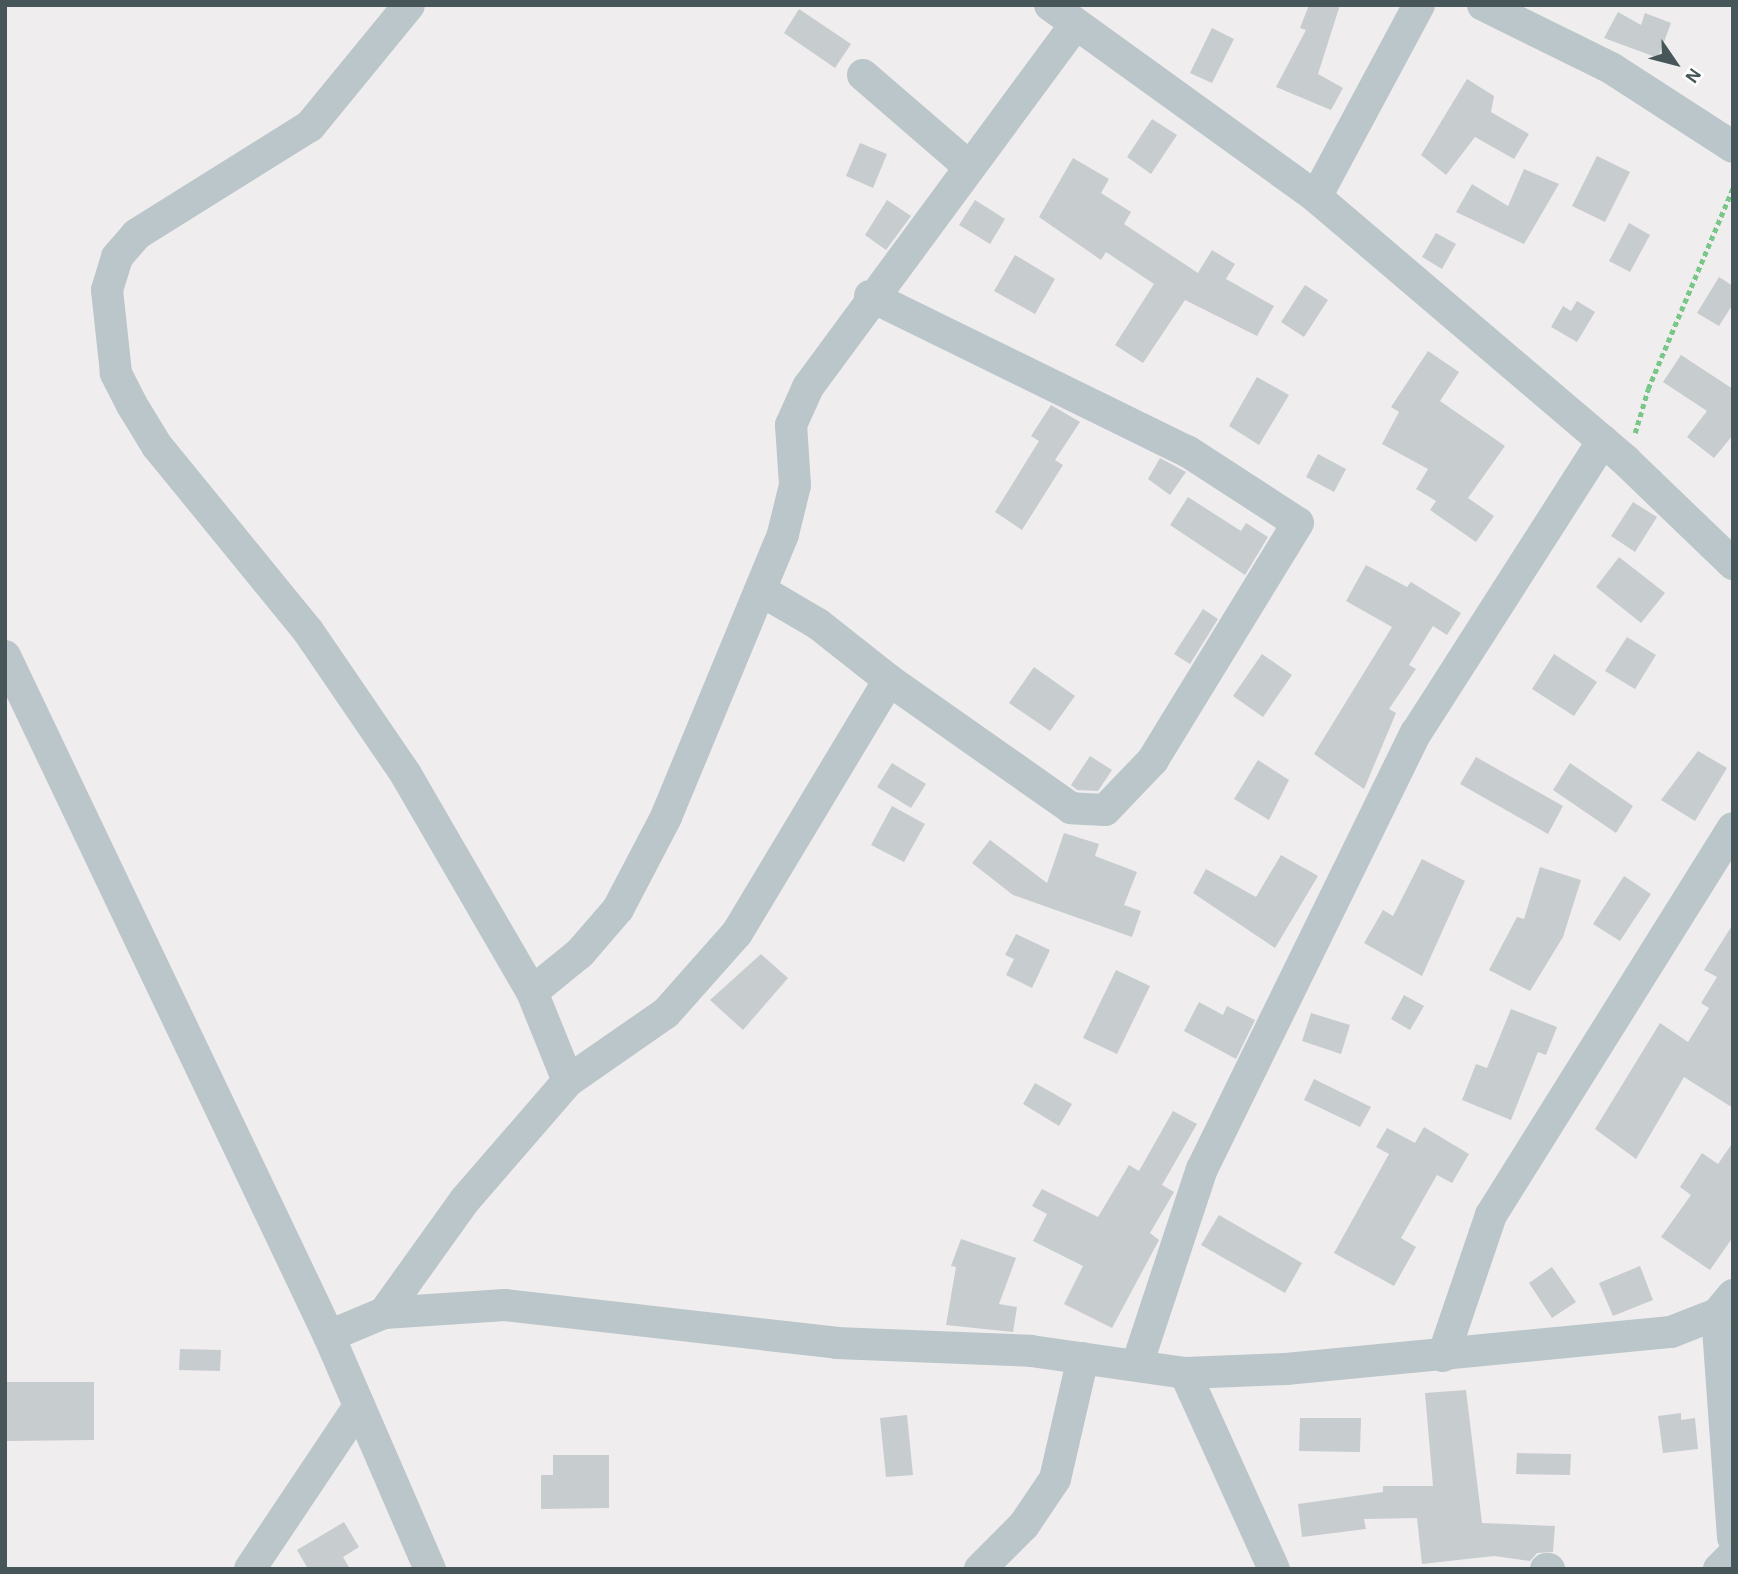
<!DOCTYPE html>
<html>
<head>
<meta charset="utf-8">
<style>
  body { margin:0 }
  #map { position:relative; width:1738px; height:1574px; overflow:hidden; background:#f0edee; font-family:"Alegreya Sans",sans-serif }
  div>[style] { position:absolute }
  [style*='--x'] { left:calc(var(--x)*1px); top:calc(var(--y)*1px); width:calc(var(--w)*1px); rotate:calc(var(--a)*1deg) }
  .building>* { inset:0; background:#c7cccf }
  .path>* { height:4.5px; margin-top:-2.25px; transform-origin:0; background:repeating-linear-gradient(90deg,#79c689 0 5px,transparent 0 8.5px) }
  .minor>* { height:32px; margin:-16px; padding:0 16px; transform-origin:16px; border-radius:16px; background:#bac6c9 }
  span { translate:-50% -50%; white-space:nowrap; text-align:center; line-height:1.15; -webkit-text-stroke:5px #fff; paint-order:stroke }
  .frame { position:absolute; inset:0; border:7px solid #475659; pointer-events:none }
  .north { position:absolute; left:1640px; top:28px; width:70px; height:70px; -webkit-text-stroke:5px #fff; paint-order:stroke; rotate:125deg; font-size:19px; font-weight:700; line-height:28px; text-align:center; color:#475659 }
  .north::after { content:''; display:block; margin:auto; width:24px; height:32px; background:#475659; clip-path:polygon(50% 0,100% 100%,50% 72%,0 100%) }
</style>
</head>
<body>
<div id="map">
  <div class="building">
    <i style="clip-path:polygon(1309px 5px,1340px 5px,1318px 74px,1343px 88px,1331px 110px,1276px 87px,1306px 30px,1300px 28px)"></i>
    <i style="clip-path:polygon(799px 9px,851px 44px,835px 68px,784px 33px)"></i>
    <i style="clip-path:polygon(1618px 12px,1641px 25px,1645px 13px,1671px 23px,1658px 58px,1604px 38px)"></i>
    <i style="clip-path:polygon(1212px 28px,1234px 39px,1212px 83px,1190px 73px)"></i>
    <i style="clip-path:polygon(1467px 79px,1494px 96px,1491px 112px,1529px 134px,1514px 159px,1475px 137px,1446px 175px,1421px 155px)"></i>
    <i style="clip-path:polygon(1152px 119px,1177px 135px,1151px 174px,1127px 157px)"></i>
    <i style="clip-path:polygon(860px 143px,887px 154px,873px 188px,846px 176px)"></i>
    <i style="clip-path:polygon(1597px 156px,1630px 172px,1605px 222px,1572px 206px)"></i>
    <i style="clip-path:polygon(1073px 158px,1109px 179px,1101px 193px,1131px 212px,1124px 224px,1198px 273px,1212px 250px,1235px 264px,1226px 279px,1274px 306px,1257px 336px,1185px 300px,1143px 363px,1115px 345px,1154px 284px,1106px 252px,1101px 260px,1039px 217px)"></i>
    <i style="clip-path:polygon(1524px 169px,1559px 184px,1524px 244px,1456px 212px,1472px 184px,1508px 206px)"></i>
    <i style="clip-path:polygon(887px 200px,911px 216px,886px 250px,865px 235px)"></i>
    <i style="clip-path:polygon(975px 200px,1005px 219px,990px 244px,959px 225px)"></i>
    <i style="clip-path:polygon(1629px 223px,1650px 235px,1630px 272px,1609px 261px)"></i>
    <i style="clip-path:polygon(1436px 233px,1456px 244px,1442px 269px,1422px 257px)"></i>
    <i style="clip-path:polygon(1015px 255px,1055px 279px,1035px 314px,994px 291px)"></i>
    <i style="clip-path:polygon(1719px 277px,1733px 286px,1733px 304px,1719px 326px,1697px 313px)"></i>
    <i style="clip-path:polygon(1305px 285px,1328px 300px,1304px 337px,1281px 322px)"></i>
    <i style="clip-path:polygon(1577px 301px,1595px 312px,1577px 342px,1551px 327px,1563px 306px,1571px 311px)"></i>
    <i style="clip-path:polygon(1428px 351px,1459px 372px,1440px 401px,1505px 446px,1468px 498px,1494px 516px,1476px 542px,1430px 510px,1436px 501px,1416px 489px,1428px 469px,1382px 444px,1399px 412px,1391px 407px)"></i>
    <i style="clip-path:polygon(1681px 355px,1733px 389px,1733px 435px,1714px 458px,1687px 437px,1707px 411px,1663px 382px)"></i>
    <i style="clip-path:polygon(1257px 377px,1289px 395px,1259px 445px,1229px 426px)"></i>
    <i style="clip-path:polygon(1051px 405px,1080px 422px,1055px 460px,1063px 465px,1022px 530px,995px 512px,1039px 441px,1031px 436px)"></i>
    <i style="clip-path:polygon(1318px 454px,1346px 469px,1334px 492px,1306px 477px)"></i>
    <i style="clip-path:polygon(1160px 458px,1186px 472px,1170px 495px,1148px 479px)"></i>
    <i style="clip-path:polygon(1188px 497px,1241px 531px,1246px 523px,1268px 537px,1245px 575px,1170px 525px)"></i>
    <i style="clip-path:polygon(1633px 502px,1657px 517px,1635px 552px,1611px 536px)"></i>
    <i style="clip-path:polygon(1619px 557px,1665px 593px,1641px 623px,1596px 587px)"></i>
    <i style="clip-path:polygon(1366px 565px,1407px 587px,1411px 582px,1461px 613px,1447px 635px,1433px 626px,1409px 665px,1416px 669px,1389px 709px,1396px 713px,1364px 789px,1314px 754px,1392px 627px,1346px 601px)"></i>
    <i style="clip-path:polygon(1203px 609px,1218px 619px,1190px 664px,1174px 654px)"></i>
    <i style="clip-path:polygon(1627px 637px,1656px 655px,1635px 689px,1605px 671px)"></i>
    <i style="clip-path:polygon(1262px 654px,1292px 675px,1263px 717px,1233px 696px)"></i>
    <i style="clip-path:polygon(1554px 654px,1597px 682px,1574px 716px,1532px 689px)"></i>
    <i style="clip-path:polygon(1034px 667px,1075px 696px,1050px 731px,1009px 703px)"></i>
    <i style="clip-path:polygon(1698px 751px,1727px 768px,1695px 821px,1661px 800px)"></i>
    <i style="clip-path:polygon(1090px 756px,1112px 770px,1098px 791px,1077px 790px,1071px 785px)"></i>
    <i style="clip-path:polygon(1476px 757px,1563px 806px,1548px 834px,1460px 784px)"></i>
    <i style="clip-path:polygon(1258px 760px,1289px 780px,1269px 820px,1234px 799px)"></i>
    <i style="clip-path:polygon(892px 763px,926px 784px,911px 808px,877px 787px)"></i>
    <i style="clip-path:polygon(1570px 763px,1633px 806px,1616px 833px,1553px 790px)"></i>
    <i style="clip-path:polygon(892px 806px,925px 824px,904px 862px,871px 845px)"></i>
    <i style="clip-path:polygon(1064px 833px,1099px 844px,1095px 856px,1137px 872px,1124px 905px,1141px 911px,1132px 937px,1013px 895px,972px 863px,990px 840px,1047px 883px)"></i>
    <i style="clip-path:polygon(1281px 855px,1318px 876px,1275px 948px,1193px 893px,1206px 869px,1256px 897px)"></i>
    <i style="clip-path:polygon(1422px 859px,1465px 881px,1422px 976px,1364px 943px,1383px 910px,1393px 916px)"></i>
    <i style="clip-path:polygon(1540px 867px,1581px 880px,1563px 937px,1530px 991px,1489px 970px,1517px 917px,1524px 919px)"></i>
    <i style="clip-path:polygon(1624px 876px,1651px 894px,1620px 941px,1593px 924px)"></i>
    <i style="clip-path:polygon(1733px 924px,1733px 1108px,1684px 1077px,1636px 1159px,1595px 1129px,1660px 1023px,1688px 1042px,1709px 1008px,1701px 1003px,1717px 977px,1704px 970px)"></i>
    <i style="clip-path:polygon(1016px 934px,1050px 950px,1032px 988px,1006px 975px,1014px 959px,1005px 955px)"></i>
    <i style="clip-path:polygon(761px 954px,788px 978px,743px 1030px,710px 1000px)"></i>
    <i style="clip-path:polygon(1116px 970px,1150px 986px,1117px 1054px,1083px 1038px)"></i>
    <i style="clip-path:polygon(1404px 995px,1424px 1006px,1410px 1030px,1391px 1019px)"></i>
    <i style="clip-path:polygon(1199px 1002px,1223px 1015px,1227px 1006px,1255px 1020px,1236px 1059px,1184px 1031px)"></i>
    <i style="clip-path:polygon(1511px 1009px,1557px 1027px,1546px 1055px,1538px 1052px,1511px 1120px,1462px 1100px,1476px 1064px,1487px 1068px)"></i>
    <i style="clip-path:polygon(1311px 1013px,1350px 1025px,1341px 1054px,1302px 1041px)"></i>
    <i style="clip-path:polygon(1314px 1079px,1371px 1107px,1360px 1127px,1304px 1100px)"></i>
    <i style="clip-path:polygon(1035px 1083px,1072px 1104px,1059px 1126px,1023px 1104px)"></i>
    <i style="clip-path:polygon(1173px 1111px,1197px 1124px,1162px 1185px,1174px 1192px,1150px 1233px,1159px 1240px,1112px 1328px,1064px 1304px,1083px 1266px,1033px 1241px,1047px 1214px,1032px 1206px,1042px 1189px,1098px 1217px,1129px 1165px,1139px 1171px)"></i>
    <i style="clip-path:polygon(1424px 1127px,1469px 1154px,1452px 1183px,1437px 1175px,1401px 1238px,1416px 1247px,1394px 1286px,1334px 1253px,1389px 1154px,1376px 1147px,1387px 1128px,1415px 1143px)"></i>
    <i style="clip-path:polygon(1733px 1142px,1733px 1237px,1710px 1270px,1661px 1237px,1691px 1195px,1680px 1187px,1702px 1153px,1718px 1164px)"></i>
    <i style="clip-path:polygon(1219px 1215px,1302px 1263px,1285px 1293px,1201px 1245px)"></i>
    <i style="clip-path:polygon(961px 1239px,1016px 1258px,999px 1304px,1017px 1307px,1013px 1332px,946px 1325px,956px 1267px,951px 1266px)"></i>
    <i style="clip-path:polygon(1640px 1266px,1653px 1300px,1613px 1316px,1599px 1283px)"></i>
    <i style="clip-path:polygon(1552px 1267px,1576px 1302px,1552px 1318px,1529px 1283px)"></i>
    <i style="clip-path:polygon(180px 1349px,221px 1350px,220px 1371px,179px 1370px)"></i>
    <i style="clip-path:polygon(7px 1382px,94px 1382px,94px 1440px,7px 1441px)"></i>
    <i style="clip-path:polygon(1466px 1390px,1482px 1523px,1555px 1526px,1553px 1552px,1537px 1553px,1530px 1561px,1494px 1556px,1422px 1564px,1417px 1518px,1364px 1519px,1366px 1529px,1302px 1537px,1298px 1504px,1383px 1492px,1383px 1486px,1433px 1486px,1425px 1393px)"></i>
    <i style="clip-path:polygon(1681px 1413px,1681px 1420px,1695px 1418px,1698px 1449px,1663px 1453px,1658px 1416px)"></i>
    <i style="clip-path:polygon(907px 1415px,913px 1475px,886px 1477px,880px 1418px)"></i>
    <i style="clip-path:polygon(1300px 1418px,1361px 1418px,1360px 1452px,1299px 1451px)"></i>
    <i style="clip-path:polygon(1517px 1453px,1571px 1454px,1570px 1475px,1516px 1474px)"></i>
    <i style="clip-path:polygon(553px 1455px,609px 1455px,609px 1508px,541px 1509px,541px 1475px,553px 1475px)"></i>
    <i style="clip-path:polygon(344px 1522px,359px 1547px,343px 1557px,350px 1569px,308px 1569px,297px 1550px)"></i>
  </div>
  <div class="path">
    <i style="--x:1635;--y:433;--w:46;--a:-73.5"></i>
    <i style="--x:1648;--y:389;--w:218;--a:-67.1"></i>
  </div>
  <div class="minor">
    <i style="--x:1050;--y:5;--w:328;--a:35.8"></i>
    <i style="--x:1316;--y:197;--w:407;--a:40.4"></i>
    <i style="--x:1626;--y:461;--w:149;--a:43.9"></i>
    <i style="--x:1483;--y:5;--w:143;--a:26.2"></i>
    <i style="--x:1611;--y:68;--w:145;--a:32.9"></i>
    <i style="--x:863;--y:75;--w:136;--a:40.8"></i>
    <i style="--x:1316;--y:197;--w:218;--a:-61.8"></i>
    <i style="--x:870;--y:296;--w:353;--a:26.1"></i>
    <i style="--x:1187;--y:451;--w:132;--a:33"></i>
    <i style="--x:1298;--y:523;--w:278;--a:121.5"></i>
    <i style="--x:1153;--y:760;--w:69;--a:133.8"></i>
    <i style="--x:1105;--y:810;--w:34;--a:-177"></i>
    <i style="--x:1071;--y:808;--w:223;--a:-144.9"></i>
    <i style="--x:5;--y:656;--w:753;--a:64.52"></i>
    <i style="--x:329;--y:1336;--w:254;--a:66.6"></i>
    <i style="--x:532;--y:992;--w:62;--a:-39.1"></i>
    <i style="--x:580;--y:953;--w:58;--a:-49.2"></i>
    <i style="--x:618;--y:909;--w:104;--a:-62.4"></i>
    <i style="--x:666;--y:817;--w:306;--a:-67.5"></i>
    <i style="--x:783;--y:534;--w:50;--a:-76.2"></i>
    <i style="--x:795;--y:485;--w:60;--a:-93.8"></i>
    <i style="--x:791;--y:425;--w:42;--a:-65.9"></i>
    <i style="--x:808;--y:387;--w:448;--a:-53.6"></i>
    <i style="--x:568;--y:1081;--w:119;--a:-34.8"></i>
    <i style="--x:666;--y:1013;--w:107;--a:-48.4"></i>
    <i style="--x:737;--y:933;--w:295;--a:-59"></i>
    <i style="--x:889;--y:680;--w:90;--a:-141.7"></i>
    <i style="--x:818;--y:624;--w:67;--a:-149.6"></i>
    <i style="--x:384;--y:1313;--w:139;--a:-54.4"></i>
    <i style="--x:465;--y:1200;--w:157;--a:-49.1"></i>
    <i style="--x:568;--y:1081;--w:96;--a:-112"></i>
    <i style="--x:532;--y:992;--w:253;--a:-120.1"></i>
    <i style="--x:405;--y:773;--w:172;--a:-124.3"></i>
    <i style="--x:308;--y:631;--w:239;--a:-129.2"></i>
    <i style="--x:157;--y:446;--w:48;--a:-121.4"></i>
    <i style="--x:132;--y:405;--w:36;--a:-117"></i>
    <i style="--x:116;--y:373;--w:83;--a:-96.2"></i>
    <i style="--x:107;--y:290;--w:34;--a:-73"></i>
    <i style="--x:117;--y:257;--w:30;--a:-49"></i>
    <i style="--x:137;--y:234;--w:204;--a:-32"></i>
    <i style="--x:310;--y:126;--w:156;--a:-50.7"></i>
    <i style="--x:1717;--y:1314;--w:224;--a:85.9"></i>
    <i style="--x:329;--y:1336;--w:60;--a:-22.7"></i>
    <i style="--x:384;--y:1313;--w:121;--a:-3.8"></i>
    <i style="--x:505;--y:1305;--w:333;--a:6.5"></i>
    <i style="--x:836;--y:1343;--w:195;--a:2.3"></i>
    <i style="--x:1031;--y:1351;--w:156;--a:8.1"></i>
    <i style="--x:1185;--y:1373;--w:101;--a:-2.3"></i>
    <i style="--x:1286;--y:1369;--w:387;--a:-5.5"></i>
    <i style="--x:1671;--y:1332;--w:49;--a:-21.4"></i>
    <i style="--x:1717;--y:1314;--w:25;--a:-50"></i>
    <i style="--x:1443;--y:1356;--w:149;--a:-71.2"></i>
    <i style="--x:1491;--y:1215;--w:456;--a:-58"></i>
    <i style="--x:1137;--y:1365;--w:206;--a:-71.7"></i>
    <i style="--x:1202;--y:1169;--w:486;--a:-63.9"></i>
    <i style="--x:1416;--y:733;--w:347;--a:-57.4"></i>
    <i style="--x:1185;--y:1373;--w:215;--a:65.6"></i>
    <i style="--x:250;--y:1569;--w:196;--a:-56.2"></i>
    <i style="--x:980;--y:1569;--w:62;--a:-45"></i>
    <i style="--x:1024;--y:1525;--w:55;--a:-56"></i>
    <i style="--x:1055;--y:1479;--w:124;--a:-77"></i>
    <i style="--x:1546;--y:1569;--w:3;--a:0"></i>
    <i style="--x:1719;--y:1569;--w:20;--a:-45"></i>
  </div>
  <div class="frame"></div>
  <div class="north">N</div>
</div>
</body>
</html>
